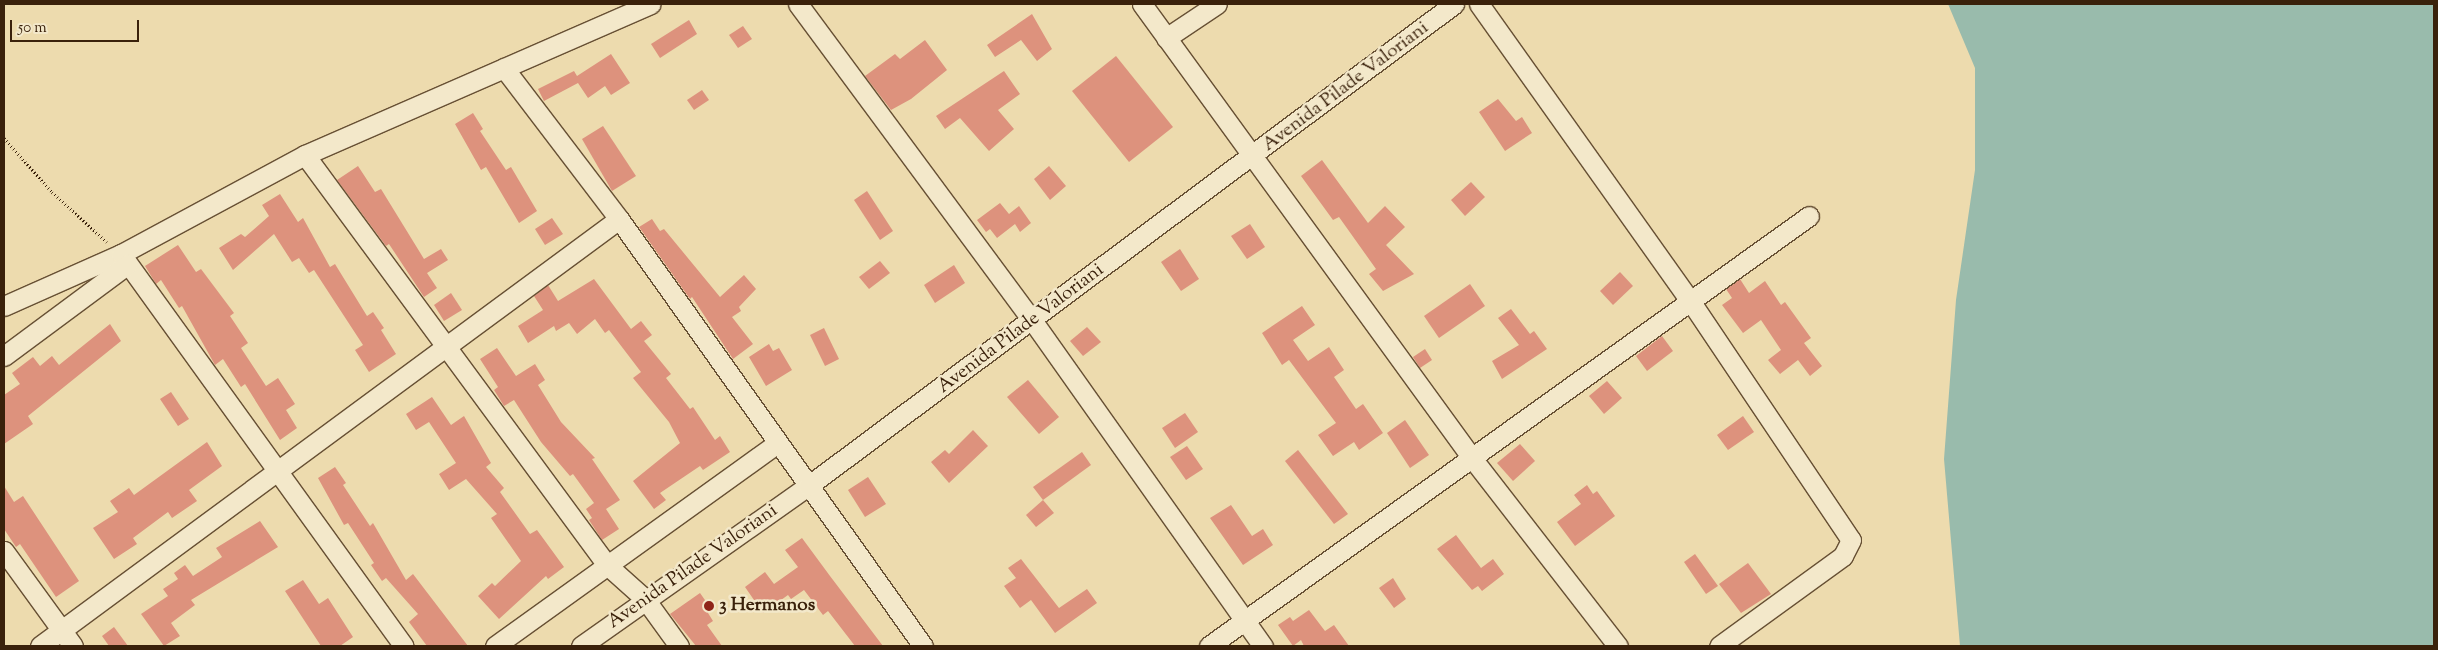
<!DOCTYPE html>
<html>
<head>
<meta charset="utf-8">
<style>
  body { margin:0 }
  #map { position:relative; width:2438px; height:650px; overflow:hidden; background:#eddbae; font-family:"Sorts Mill Goudy",serif }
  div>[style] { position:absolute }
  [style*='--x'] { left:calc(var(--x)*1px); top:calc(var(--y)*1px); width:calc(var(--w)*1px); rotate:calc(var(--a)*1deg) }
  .water>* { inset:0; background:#99bbac }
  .building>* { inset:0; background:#dd927d }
  .path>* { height:3px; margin-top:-1.5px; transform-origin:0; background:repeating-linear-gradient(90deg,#3a210b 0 1px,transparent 0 3.5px) }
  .roads { filter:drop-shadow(1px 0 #675034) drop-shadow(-1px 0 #675034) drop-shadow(0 1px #675034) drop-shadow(0 -1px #675034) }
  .minor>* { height:19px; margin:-9.5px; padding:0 9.5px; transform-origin:9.5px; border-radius:9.5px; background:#f3e8ca }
  .dots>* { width:14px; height:14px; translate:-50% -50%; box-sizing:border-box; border:2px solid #f3e8ca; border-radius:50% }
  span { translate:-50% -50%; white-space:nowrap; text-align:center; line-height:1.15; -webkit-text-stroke:5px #f3e8ca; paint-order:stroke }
  .street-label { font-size:19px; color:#3a210b }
  .poi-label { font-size:19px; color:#3a210b; font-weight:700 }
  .left { translate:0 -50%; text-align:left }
  .frame { position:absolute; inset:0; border:5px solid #3a210b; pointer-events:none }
  .scale { position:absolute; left:10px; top:20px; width:129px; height:22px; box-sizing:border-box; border:2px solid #3a210b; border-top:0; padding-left:6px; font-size:15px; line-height:18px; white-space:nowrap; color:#3a210b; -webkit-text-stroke:4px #f3e8ca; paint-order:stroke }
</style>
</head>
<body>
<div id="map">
  <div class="water">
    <i style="clip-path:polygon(1948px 4px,2434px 4px,2434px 646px,1960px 646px,1944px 459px,1956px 300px,1975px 170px,1975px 68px)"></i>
  </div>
  <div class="building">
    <i style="clip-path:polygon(1032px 14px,1052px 49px,1037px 61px,1021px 40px,995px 57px,987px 45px)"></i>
    <i style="clip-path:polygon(689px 20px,697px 34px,660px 58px,651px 44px)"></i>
    <i style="clip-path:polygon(743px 26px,752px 39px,738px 48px,729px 35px)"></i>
    <i style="clip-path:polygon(925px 40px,947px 70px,911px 99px,891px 110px,865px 76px,895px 54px,900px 59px)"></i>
    <i style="clip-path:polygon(611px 54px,630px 83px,611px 95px,605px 86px,588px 98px,578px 83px,544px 101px,538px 89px,574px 71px,577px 76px)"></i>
    <i style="clip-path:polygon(1116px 56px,1173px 127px,1129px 162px,1072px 91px)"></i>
    <i style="clip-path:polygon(1004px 71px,1020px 94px,998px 110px,1014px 129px,989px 151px,960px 118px,945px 129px,936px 116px)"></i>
    <i style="clip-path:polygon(702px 90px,709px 100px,694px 110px,687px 100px)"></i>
    <i style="clip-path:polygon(1498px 99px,1516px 121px,1522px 117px,1532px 133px,1505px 151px,1479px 112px)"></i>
    <i style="clip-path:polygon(473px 113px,483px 129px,480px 131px,506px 170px,511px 167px,537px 211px,519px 223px,486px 167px,481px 170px,455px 124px)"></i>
    <i style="clip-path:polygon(603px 126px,636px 176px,612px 191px,582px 139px)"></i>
    <i style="clip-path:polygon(1322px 160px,1368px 223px,1385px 206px,1405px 227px,1386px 245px,1414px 274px,1383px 291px,1369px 274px,1376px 269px,1339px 217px,1333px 220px,1301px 176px)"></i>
    <i style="clip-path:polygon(358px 166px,375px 192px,381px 189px,424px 259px,441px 249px,448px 260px,427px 273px,437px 288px,424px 297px,389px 244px,386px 246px,337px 180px)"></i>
    <i style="clip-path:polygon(1049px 166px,1066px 186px,1050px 200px,1034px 179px)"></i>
    <i style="clip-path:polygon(1471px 182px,1485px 197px,1465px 216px,1451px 200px)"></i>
    <i style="clip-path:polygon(867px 191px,893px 231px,880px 240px,854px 200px)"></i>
    <i style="clip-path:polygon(280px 194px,298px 222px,303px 218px,330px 267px,335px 264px,367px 316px,373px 312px,384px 328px,381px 330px,396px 354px,369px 372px,355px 350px,363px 345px,314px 270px,309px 273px,299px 258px,292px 262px,274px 234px,233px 270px,219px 248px,241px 234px,245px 237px,269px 216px,262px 205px)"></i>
    <i style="clip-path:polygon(1000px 203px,1009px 214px,1019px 206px,1031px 223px,1020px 232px,1015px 224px,997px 238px,990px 229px,986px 232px,977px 220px)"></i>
    <i style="clip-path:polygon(552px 218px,563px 234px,545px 245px,535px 229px)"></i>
    <i style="clip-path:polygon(652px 219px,660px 231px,664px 229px,720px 297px,744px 275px,756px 289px,739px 307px,741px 311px,732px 317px,753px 344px,733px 359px,692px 297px,690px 299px,639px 227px)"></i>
    <i style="clip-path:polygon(1250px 224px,1265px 247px,1247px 259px,1231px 236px)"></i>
    <i style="clip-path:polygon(178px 245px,196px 272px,201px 269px,234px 313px,230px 316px,248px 343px,241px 348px,266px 386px,278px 378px,295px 404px,286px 410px,297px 428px,280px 440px,245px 384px,241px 387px,223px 359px,215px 365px,182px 306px,179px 308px,161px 280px,156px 284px,145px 266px)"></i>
    <i style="clip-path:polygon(1180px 249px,1199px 279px,1181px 291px,1161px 262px)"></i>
    <i style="clip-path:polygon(880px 261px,890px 273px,869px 289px,859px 277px)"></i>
    <i style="clip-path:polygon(954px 265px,965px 283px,935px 303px,924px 285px)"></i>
    <i style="clip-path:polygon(1620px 272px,1633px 286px,1613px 305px,1600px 291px)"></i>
    <i style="clip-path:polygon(594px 279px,631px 329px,641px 321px,652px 335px,644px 341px,671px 374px,666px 378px,690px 409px,693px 407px,715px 440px,720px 436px,730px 452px,703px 470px,700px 466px,660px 493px,666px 500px,654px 509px,633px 481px,680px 443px,669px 422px,633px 378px,641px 372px,609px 330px,605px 333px,595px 319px,577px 334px,569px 323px,556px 331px,554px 326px,528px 343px,518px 326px,543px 310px,534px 296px,548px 285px,558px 301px)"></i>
    <i style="clip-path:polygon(1740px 279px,1749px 293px,1765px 281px,1781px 305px,1785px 302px,1811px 338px,1804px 343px,1822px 366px,1810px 376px,1798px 360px,1780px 374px,1768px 360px,1781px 350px,1761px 320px,1743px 333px,1722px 305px,1732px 298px,1726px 289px)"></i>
    <i style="clip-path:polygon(1470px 284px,1485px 306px,1439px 338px,1424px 316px)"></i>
    <i style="clip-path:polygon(451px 293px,462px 310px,444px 321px,434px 305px)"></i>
    <i style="clip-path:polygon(1302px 306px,1315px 325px,1293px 340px,1308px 361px,1329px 347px,1344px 370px,1334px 377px,1356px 409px,1363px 404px,1383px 433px,1359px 450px,1354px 442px,1333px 456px,1318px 435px,1336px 423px,1289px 360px,1282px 365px,1262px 333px)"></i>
    <i style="clip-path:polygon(1511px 309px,1530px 334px,1534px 331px,1547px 349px,1502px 379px,1492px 361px,1519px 345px,1498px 318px)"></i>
    <i style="clip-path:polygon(110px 324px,121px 341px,28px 416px,33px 424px,4px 444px,4px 395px,20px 384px,12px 373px,33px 357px,40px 366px,52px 356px,59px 365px)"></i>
    <i style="clip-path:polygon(1087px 327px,1101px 342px,1083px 356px,1070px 341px)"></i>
    <i style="clip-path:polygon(824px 328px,839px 359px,825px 366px,810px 335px)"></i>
    <i style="clip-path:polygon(1662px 336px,1673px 351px,1647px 371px,1636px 356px)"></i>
    <i style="clip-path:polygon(769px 344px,773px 351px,779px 348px,792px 370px,766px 386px,749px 357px)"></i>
    <i style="clip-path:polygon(497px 348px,516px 376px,535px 364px,545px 380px,538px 385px,561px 422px,595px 458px,592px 459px,620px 500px,606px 509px,619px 529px,602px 540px,589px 520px,592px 518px,586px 509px,594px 503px,573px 474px,570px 476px,541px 442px,514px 400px,504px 406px,494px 390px,498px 387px,480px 359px)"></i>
    <i style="clip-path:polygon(1425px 349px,1432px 360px,1420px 368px,1413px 357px)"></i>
    <i style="clip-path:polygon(1028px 380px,1059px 417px,1039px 434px,1007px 397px)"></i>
    <i style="clip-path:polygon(1607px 381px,1622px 398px,1604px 414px,1589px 396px)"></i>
    <i style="clip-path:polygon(171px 392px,189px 419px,178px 426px,160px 399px)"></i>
    <i style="clip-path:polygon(432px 397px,451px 425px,464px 416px,491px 463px,486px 467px,504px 488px,500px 492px,530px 534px,537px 530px,564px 567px,548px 579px,546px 576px,499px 619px,478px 596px,492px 583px,495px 586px,521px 561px,491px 518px,497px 514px,466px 479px,449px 490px,439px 474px,456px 463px,429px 422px,416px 430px,406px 414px)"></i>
    <i style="clip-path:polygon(1185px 413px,1198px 432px,1175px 448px,1162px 428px)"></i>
    <i style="clip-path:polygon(1743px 416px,1754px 432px,1728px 450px,1717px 435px)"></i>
    <i style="clip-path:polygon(1405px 420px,1429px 455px,1410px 468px,1387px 433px)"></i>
    <i style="clip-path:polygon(973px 430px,988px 446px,949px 483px,931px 462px,945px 450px,949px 454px)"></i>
    <i style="clip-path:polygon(207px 442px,222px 466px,189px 490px,197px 501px,172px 518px,168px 512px,133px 538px,137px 544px,114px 559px,93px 528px,118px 512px,110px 501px,129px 488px,134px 495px)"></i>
    <i style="clip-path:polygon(1520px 444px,1535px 461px,1513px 481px,1497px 463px)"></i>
    <i style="clip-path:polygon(1187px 446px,1203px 469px,1186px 480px,1170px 457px)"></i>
    <i style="clip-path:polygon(1298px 450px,1348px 514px,1334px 524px,1285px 461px)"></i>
    <i style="clip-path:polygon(1082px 452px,1091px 465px,1043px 500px,1033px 487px)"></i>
    <i style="clip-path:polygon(335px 467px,346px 483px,343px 485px,370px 526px,373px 523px,406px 580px,413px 574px,468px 646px,427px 646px,409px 622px,418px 614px,386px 578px,382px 581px,371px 565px,374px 563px,348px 523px,344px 525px,318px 478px)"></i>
    <i style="clip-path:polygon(868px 477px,886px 504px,865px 517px,848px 490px)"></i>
    <i style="clip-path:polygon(1587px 485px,1593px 494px,1597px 491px,1615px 516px,1575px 546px,1557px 522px,1581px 504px,1574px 495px)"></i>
    <i style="clip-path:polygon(4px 486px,14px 502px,23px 496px,79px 581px,56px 597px,20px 544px,16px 547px,4px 529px)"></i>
    <i style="clip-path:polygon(1043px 500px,1054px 513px,1036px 527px,1026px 515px)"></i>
    <i style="clip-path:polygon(1231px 505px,1252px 536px,1263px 529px,1273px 545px,1243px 565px,1210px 518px)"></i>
    <i style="clip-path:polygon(260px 521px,278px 547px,191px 600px,195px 605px,171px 623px,180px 636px,164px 646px,141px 614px,168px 596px,163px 589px,178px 579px,174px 573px,185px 565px,193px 576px,222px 557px,216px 548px)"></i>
    <i style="clip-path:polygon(1456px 535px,1481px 568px,1493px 559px,1504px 574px,1482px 591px,1478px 586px,1472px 590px,1437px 549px)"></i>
    <i style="clip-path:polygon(802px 538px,830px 576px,883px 646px,855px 646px,828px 611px,823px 615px,804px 590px,791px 599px,788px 595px,763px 613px,745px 587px,765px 572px,774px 584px,798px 567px,785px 550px)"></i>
    <i style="clip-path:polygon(1695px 554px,1718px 586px,1706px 594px,1684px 562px)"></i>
    <i style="clip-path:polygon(1021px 559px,1059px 608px,1087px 589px,1097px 603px,1055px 633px,1031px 600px,1020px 608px,1004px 586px,1016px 578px,1008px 568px)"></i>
    <i style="clip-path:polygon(1748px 563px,1771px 594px,1741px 613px,1719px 584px)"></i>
    <i style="clip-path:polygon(1393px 578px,1406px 599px,1394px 608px,1379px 588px)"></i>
    <i style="clip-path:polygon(303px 580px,319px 604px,328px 598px,353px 637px,340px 646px,321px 646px,285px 591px)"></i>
    <i style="clip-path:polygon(700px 593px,712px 610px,708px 613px,713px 621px,707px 625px,722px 646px,696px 646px,670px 614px)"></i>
    <i style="clip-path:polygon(1309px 610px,1325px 631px,1334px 625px,1349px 646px,1304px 646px,1301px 640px,1293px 646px,1278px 625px,1290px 617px,1293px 621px)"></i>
    <i style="clip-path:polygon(114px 627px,128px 646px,109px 646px,102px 636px)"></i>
  </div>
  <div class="path">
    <i style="--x:4;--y:138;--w:72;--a:48.4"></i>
    <i style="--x:52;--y:192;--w:74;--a:42.3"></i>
  </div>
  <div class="roads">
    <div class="minor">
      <i style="--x:798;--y:4;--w:393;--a:53.5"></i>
      <i style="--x:1032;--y:320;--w:400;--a:54.7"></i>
      <i style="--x:1142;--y:4;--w:561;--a:53.99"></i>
      <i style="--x:1472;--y:458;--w:238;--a:52.2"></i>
      <i style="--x:1479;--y:4;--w:362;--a:54.6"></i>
      <i style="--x:1689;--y:299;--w:290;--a:56.1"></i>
      <i style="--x:1851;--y:540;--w:18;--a:117"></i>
      <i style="--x:1843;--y:556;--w:153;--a:144"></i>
      <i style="--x:1166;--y:38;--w:61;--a:-33.7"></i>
      <i style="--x:504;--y:68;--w:190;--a:52.7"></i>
      <i style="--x:619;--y:219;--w:524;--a:54.55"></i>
      <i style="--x:305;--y:155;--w:509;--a:53.63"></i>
      <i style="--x:607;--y:565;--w:51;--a:41.8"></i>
      <i style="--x:645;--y:599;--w:58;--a:54.1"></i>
      <i style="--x:121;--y:254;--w:483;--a:54.2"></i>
      <i style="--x:4;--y:306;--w:128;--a:-24"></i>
      <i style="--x:121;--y:254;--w:209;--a:-28.3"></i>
      <i style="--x:305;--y:155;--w:377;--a:-23.6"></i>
      <i style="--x:4;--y:356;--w:154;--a:-36.6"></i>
      <i style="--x:4;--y:551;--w:117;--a:54"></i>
      <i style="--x:40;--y:646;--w:719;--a:-36.41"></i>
      <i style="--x:495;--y:646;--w:348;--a:-35.7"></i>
      <i style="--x:581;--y:646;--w:278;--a:-35.2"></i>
      <i style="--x:808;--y:486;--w:806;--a:-36.73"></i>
      <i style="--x:1209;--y:646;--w:738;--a:-35.63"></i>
    </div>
  </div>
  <div class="dots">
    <i style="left:709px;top:606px;background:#8f2418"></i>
  </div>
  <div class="street-label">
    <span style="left:1346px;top:87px;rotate:-37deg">Avenida Pilade Valoriani</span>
    <span style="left:1021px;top:329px;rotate:-37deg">Avenida Pilade Valoriani</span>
    <span style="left:693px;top:567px;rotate:-35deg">Avenida Pilade Valoriani</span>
  </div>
  <div class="poi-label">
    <span class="left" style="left:719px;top:606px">3 Hermanos</span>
  </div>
  <div class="frame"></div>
  <div class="scale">50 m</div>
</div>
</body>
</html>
